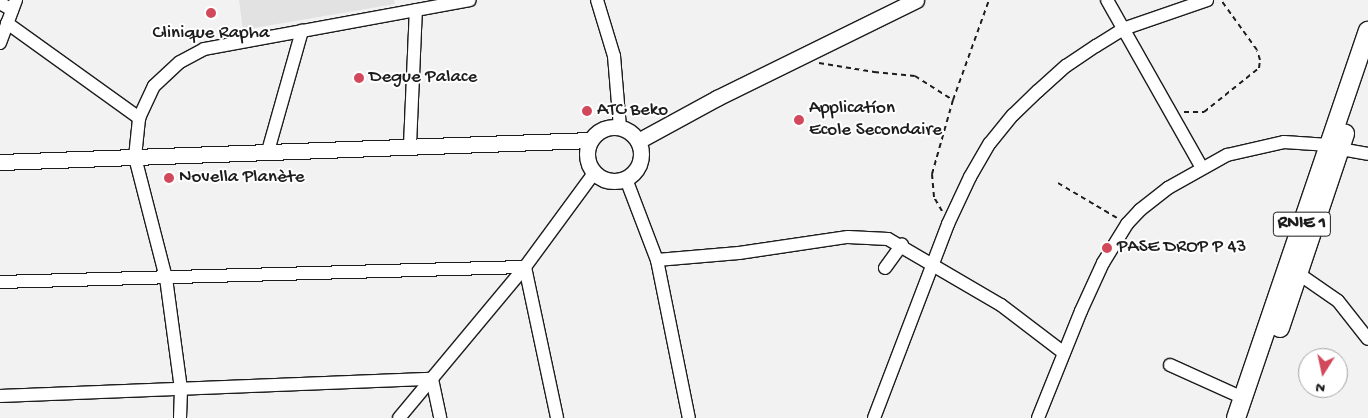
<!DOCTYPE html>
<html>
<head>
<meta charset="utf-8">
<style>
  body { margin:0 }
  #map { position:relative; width:1368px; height:418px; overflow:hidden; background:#f2f2f2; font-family:"Gochi Hand",sans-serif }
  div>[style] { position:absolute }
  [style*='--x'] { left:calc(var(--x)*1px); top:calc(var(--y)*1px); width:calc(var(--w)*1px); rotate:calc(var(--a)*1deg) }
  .built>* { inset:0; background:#e2e2e2 }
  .path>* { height:2px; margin-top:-1px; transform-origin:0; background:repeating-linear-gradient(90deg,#1c1c1c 0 5px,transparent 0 9px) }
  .roads { filter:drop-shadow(1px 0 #1c1c1c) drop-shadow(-1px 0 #1c1c1c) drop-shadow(0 1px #1c1c1c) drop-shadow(0 -1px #1c1c1c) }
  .minor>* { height:12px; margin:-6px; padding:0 6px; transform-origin:6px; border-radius:6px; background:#fff }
  .major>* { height:15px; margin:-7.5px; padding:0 7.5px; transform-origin:7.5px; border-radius:7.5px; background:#fff }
  .major>.ring { margin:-7.5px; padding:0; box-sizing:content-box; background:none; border:15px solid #fff; border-radius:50% }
  .highway>* { height:18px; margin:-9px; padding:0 9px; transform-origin:9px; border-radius:9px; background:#fff }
  .dots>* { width:14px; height:14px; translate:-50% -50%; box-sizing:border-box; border:2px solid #fff; border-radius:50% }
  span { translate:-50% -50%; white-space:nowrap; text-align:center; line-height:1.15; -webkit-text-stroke:4px #fff; paint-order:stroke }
  .shield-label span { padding:1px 4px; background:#fff; border:1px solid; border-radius:4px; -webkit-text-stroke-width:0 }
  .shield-label { font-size:18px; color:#1c1c1c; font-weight:700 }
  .poi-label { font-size:19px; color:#1c1c1c }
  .left { translate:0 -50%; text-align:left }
  .north { position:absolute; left:1298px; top:348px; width:50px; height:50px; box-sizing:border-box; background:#fff; border:1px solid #a4a4a4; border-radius:50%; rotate:190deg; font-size:14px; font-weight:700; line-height:20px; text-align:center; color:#1c1c1c }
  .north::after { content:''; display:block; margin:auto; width:18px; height:22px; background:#d1495b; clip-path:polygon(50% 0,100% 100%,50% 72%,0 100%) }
</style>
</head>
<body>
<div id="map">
  <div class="built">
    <i style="clip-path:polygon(239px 0,394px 0,395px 4px,243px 30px)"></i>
  </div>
  <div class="path">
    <i style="--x:819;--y:63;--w:56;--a:9.3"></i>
    <i style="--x:874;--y:72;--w:41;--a:5.6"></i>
    <i style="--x:915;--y:76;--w:45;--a:32.3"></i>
    <i style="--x:1184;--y:112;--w:20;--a:0"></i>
    <i style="--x:1204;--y:112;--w:70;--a:-38.7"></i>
    <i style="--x:1259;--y:68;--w:8;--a:-83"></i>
    <i style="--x:1260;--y:60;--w:10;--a:-107"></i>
    <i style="--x:1257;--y:50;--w:62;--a:-125.8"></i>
    <i style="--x:1058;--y:183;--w:69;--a:30.7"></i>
    <i style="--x:942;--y:211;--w:16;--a:-120"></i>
    <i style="--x:934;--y:197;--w:23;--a:-95"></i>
    <i style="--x:932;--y:174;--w:77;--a:-74.2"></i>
    <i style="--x:953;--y:100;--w:106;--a:-70.2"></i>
  </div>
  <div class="roads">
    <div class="minor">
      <i style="--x:597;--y:0;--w:59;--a:73.1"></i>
      <i style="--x:614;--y:56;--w:72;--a:85.2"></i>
      <i style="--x:1107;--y:0;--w:193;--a:60.5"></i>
      <i style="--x:0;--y:3;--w:14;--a:30"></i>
      <i style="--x:7;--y:23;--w:163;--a:35.7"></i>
      <i style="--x:0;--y:43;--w:46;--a:-69.6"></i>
      <i style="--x:410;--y:145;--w:135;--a:-87.5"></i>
      <i style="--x:1340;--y:149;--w:28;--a:10"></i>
      <i style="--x:268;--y:151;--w:125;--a:-74.2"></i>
      <i style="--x:626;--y:179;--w:87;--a:69.1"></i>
      <i style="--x:657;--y:260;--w:161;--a:78.6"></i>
      <i style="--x:657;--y:260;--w:82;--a:-4.9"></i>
      <i style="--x:739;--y:253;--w:110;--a:-8.4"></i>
      <i style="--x:848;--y:237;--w:40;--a:2.9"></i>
      <i style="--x:888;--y:239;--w:131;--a:30.3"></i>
      <i style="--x:1001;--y:305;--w:79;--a:37.3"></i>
      <i style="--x:885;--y:268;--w:29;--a:-54"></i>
      <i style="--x:1299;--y:274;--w:47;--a:34.7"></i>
      <i style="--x:1338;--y:301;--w:48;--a:51.7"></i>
      <i style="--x:0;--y:282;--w:525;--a:-1.64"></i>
      <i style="--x:525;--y:267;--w:154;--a:78"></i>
      <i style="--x:1170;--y:365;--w:80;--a:24.3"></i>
      <i style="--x:0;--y:396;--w:432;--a:-2.3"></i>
      <i style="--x:432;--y:379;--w:40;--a:78"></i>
      <i style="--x:180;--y:418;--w:29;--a:-88"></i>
      <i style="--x:181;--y:389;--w:112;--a:-97.7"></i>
      <i style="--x:166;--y:278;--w:125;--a:-104.4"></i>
      <i style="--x:135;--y:157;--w:39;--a:-84"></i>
      <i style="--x:139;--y:118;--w:35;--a:-65"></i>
      <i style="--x:154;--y:86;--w:35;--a:-43"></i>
      <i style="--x:180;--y:62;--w:27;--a:-28"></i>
      <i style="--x:204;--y:49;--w:270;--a:-10.4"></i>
      <i style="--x:399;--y:418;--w:197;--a:-50.2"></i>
      <i style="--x:525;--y:267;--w:117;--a:-53.7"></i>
      <i style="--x:874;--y:418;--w:208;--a:-69.1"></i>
      <i style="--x:948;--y:224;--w:52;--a:-64.9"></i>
      <i style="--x:970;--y:177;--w:39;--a:-60"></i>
      <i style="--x:990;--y:143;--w:36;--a:-51"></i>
      <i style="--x:1013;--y:115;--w:35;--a:-44"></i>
      <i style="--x:1038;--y:91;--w:38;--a:-42"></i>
      <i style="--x:1066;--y:66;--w:36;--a:-34"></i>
      <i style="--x:1096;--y:46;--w:32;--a:-32"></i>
      <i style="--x:1123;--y:29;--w:89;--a:-19"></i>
      <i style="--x:1038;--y:418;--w:115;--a:-68.1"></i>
      <i style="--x:1081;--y:311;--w:53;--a:-65.4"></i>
      <i style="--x:1103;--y:263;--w:46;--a:-58.4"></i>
      <i style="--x:1127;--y:224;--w:19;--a:-47"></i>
      <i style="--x:1140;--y:210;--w:36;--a:-38"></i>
      <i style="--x:1168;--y:188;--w:68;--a:-29.2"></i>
      <i style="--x:1227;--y:155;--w:58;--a:-12.8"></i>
      <i style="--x:1284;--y:142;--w:45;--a:3.8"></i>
    </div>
    <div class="major">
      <i class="ring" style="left:587px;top:127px;width:39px;height:39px"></i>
      <i style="--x:638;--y:141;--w:90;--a:-28.6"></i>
      <i style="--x:717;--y:98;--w:222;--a:-26.2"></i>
      <i style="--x:0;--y:162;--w:591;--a:-2.13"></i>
    </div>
    <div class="highway">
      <i style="--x:1280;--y:328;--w:205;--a:-71.5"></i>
      <i style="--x:1236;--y:418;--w:409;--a:-71.2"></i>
    </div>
  </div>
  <div class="dots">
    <i style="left:211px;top:13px;background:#d1495b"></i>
    <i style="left:359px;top:78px;background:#d1495b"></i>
    <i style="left:587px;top:111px;background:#d1495b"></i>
    <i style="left:799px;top:120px;background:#d1495b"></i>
    <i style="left:169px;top:178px;background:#d1495b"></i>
    <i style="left:1107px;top:248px;background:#d1495b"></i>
  </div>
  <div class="shield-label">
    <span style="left:1302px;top:224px">RNIE 1</span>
  </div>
  <div class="poi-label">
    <span style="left:211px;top:34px">Clinique Rapha</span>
    <span class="left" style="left:369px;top:78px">Degue Palace</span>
    <span class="left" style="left:809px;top:120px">Applicatíon<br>Ecole Secondaire</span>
    <span class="left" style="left:597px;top:111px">ATC Beko</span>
    <span class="left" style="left:179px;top:178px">Novella Planète</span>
    <span class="left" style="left:1117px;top:248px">PASE DROP P 43</span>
  </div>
  <div class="north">N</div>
</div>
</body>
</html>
